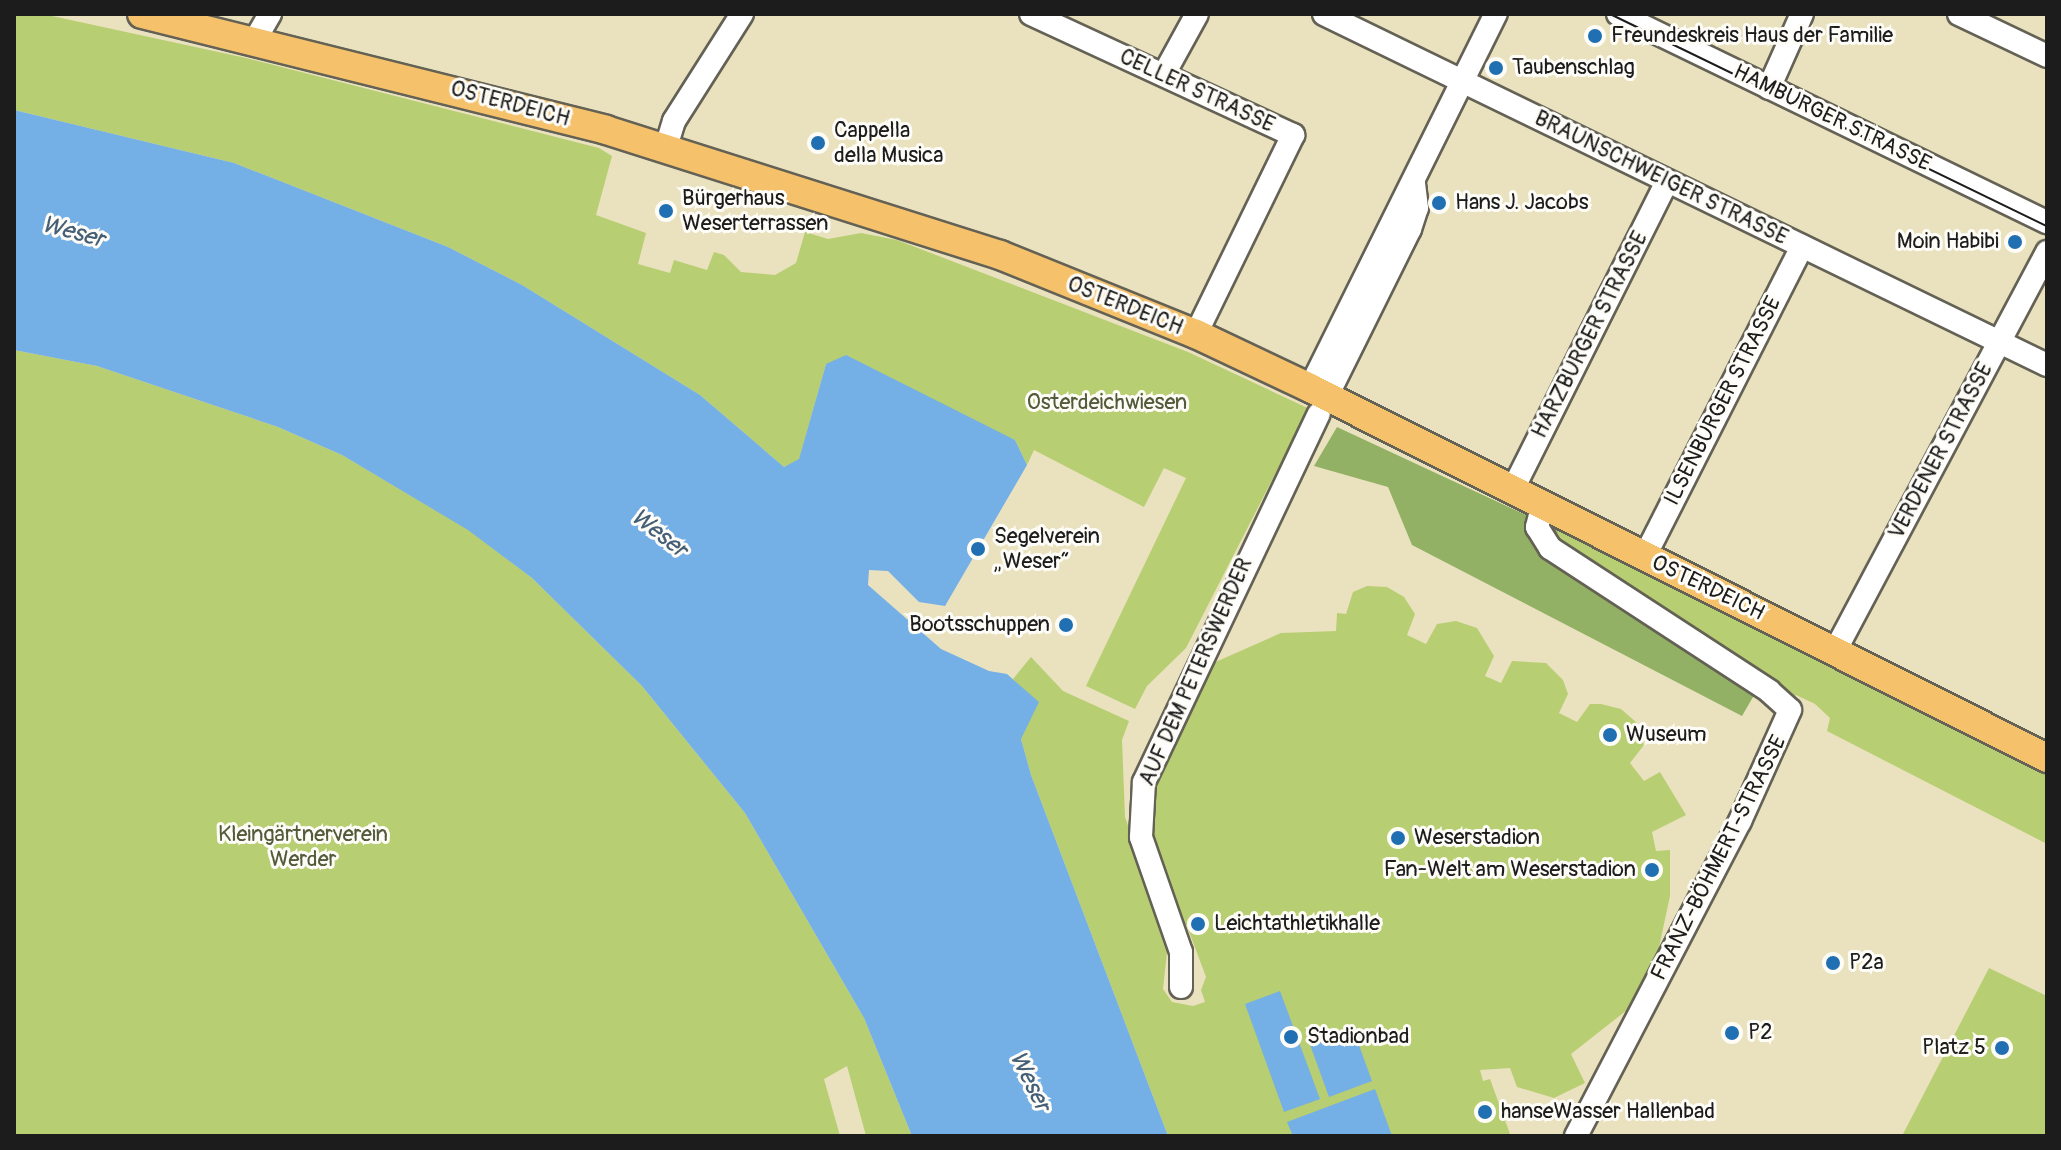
<!DOCTYPE html>
<html>
<head>
<meta charset="utf-8">
<style>
  body { margin:0 }
  #map { position:relative; width:2061px; height:1150px; overflow:hidden; background:#eae2bf; font-family:Pangolin,sans-serif }
  div>[style] { position:absolute }
  [style*='--x'] { left:calc(var(--x)*1px); top:calc(var(--y)*1px); width:calc(var(--w)*1px); rotate:calc(var(--a)*1deg) }
  .green>* { inset:0; background:#b8ce72 }
  .forest>* { inset:0; background:#92b164 }
  .water>* { inset:0; background:#74afe5 }
  .roads { filter:drop-shadow(2px 0 #646155) drop-shadow(-2px 0 #646155) drop-shadow(0 2px #646155) drop-shadow(0 -2px #646155) }
  .minor>* { height:22px; margin:-11px; padding:0 11px; transform-origin:11px; border-radius:11px; background:#fff }
  .major>* { height:28px; margin:-14px; padding:0 14px; transform-origin:14px; border-radius:14px; background:#f5c16b }
  .tram>* { height:2px; margin:-1px; padding:0 1px; transform-origin:1px; border-radius:1px; background:#1c1c1c }
  .dots>* { width:22px; height:22px; translate:-50% -50%; box-sizing:border-box; border:4px solid #fdfcf7; border-radius:50% }
  span { translate:-50% -50%; white-space:nowrap; text-align:center; line-height:1.15; -webkit-text-stroke:6px #fdfcf7; paint-order:stroke }
  .poi-label { font-size:22px; color:#1c1c1c }
  .left { translate:0 -50%; text-align:left }
  .right { translate:-100% -50%; text-align:right }
  .street-label { font-size:22px; color:#1c1c1c }
  .park-label { font-size:22px; color:#535a3a }
  .water-label { font-size:24px; color:#445e76; font-style:italic }
  .frame { position:absolute; inset:0; border:16px solid #1c1c1c; pointer-events:none }
</style>
</head>
<body>
<div id="map">
  <div class="green">
    <i style="clip-path:polygon(14px 14px,43px 14px,246px 58px,599px 148px,612px 156px,596px 215px,646px 233px,638px 264px,670px 273px,674px 260px,707px 270px,714px 252px,724px 255px,741px 272px,775px 275px,796px 263px,805px 232px,828px 239px,861px 233px,897px 240px,1188px 352px,1314px 411px,1293px 439px,1186px 648px,1147px 686px,1135px 709px,1086px 686px,1186px 478px,1164px 468px,1144px 507px,1034px 450px,1027px 465px,1015px 440px,826px 364px,799px 460px,784px 467px,700px 395px,522px 285px,448px 247px,234px 163px,14px 110px)"></i>
    <i style="clip-path:polygon(14px 350px,97px 366px,278px 427px,342px 455px,469px 530px,532px 578px,642px 686px,745px 813px,864px 1018px,912px 1136px,866px 1136px,847px 1066px,824px 1079px,840px 1136px,14px 1136px)"></i>
    <i style="clip-path:polygon(1558px 530px,2047px 775px,2047px 844px,1827px 731px,1830px 718px,1815px 704px,1796px 695px,1793px 699px,1557px 538px)"></i>
    <i style="clip-path:polygon(1367px 586px,1387px 587px,1404px 597px,1415px 614px,1407px 635px,1426px 644px,1437px 624px,1456px 621px,1477px 628px,1494px 656px,1485px 676px,1501px 683px,1512px 661px,1546px 663px,1563px 680px,1568px 694px,1559px 713px,1577px 722px,1590px 704px,1601px 704px,1621px 709px,1637px 723px,1644px 745px,1630px 763px,1644px 781px,1660px 772px,1686px 815px,1652px 832px,1656px 851px,1670px 850px,1670px 896px,1658px 952px,1627px 1010px,1571px 1054px,1585px 1083px,1554px 1098px,1517px 1087px,1510px 1068px,1480px 1070px,1483px 1081px,1490px 1079px,1510px 1134px,1505px 1136px,1168px 1136px,1031px 775px,1021px 739px,1030px 699px,1013px 679px,1031px 657px,1063px 691px,1129px 721px,1122px 740px,1125px 817px,1168px 943px,1163px 989px,1172px 1002px,1193px 1006px,1205px 1002px,1201px 990px,1206px 977px,1187px 926px,1171px 908px,1141px 807px,1211px 664px,1281px 633px,1336px 631px,1337px 613px,1346px 614px,1353px 592px)"></i>
    <i style="clip-path:polygon(1989px 968px,2047px 996px,2047px 1136px,1902px 1136px)"></i>
  </div>
  <div class="forest">
    <i style="clip-path:polygon(1337px 427px,1558px 530px,1557px 538px,1760px 685px,1742px 716px,1412px 545px,1388px 487px,1314px 466px)"></i>
  </div>
  <div class="water">
    <i style="clip-path:polygon(14px 110px,234px 163px,448px 247px,522px 285px,700px 395px,784px 467px,799px 459px,826px 364px,846px 355px,1015px 440px,1027px 465px,945px 606px,919px 602px,888px 571px,869px 570px,868px 585px,941px 649px,989px 671px,1007px 674px,1039px 702px,1021px 739px,1031px 775px,1168px 1136px,912px 1136px,864px 1018px,745px 813px,642px 686px,532px 578px,468px 530px,342px 455px,278px 427px,97px 366px,14px 350px)"></i>
    <i style="clip-path:polygon(1280px 991px,1320px 1099px,1284px 1112px,1245px 1004px)"></i>
    <i style="clip-path:polygon(1352px 1026px,1372px 1081px,1329px 1097px,1309px 1042px)"></i>
    <i style="clip-path:polygon(1375px 1089px,1392px 1136px,1293px 1136px,1287px 1122px)"></i>
  </div>
  <div class="roads">
    <div class="minor">
      <i style="--x:1031;--y:14;--w:289;--a:24.8"></i>
      <i style="--x:1293;--y:135;--w:221;--a:116"></i>
      <i style="--x:1324;--y:14;--w:804;--a:25.9"></i>
      <i style="--x:1618;--y:14;--w:477;--a:25.9"></i>
      <i style="--x:1959;--y:14;--w:98;--a:25.5"></i>
      <i style="--x:255;--y:40;--w:30;--a:-60"></i>
      <i style="--x:1164;--y:74;--w:68;--a:-61.2"></i>
      <i style="--x:1769;--y:88;--w:81;--a:-66"></i>
      <i style="--x:666;--y:147;--w:27;--a:-73"></i>
      <i style="--x:674;--y:121;--w:127;--a:-57.6"></i>
      <i style="--x:1334;--y:382;--w:171;--a:-63.6"></i>
      <i style="--x:1410;--y:229;--w:22;--a:-72"></i>
      <i style="--x:1417;--y:208;--w:26;--a:-97"></i>
      <i style="--x:1310;--y:388;--w:418;--a:-63.6"></i>
      <i style="--x:1513;--y:489;--w:344;--a:-63.4"></i>
      <i style="--x:1543;--y:503;--w:25;--a:104"></i>
      <i style="--x:1537;--y:527;--w:25;--a:58"></i>
      <i style="--x:1550;--y:548;--w:262;--a:33.1"></i>
      <i style="--x:1769;--y:691;--w:28;--a:42"></i>
      <i style="--x:1790;--y:710;--w:122;--a:114.2"></i>
      <i style="--x:1740;--y:821;--w:355;--a:117.5"></i>
      <i style="--x:1645;--y:556;--w:347;--a:-63.1"></i>
      <i style="--x:1835;--y:651;--w:452;--a:-62"></i>
      <i style="--x:1181;--y:987;--w:35;--a:-90"></i>
      <i style="--x:1181;--y:952;--w:122;--a:-109.2"></i>
      <i style="--x:1141;--y:837;--w:55;--a:-86.9"></i>
      <i style="--x:1144;--y:782;--w:407;--a:-64.6"></i>
    </div>
    <div class="major">
      <i style="--x:142;--y:14;--w:478;--a:14"></i>
      <i style="--x:606;--y:130;--w:413;--a:17.6"></i>
      <i style="--x:1000;--y:255;--w:211;--a:22"></i>
      <i style="--x:1196;--y:334;--w:126;--a:25.3"></i>
      <i style="--x:1310;--y:388;--w:825;--a:26.66"></i>
    </div>
  </div>
  <div class="tram">
    <i style="--x:1610;--y:14;--w:486;--a:25.9"></i>
  </div>
  <div class="dots">
    <i style="left:1595px;top:36px;background:#1f6fb2"></i>
    <i style="left:1496px;top:68px;background:#1f6fb2"></i>
    <i style="left:818px;top:143px;background:#1f6fb2"></i>
    <i style="left:1439px;top:203px;background:#1f6fb2"></i>
    <i style="left:666px;top:211px;background:#1f6fb2"></i>
    <i style="left:2015px;top:242px;background:#1f6fb2"></i>
    <i style="left:978px;top:549px;background:#1f6fb2"></i>
    <i style="left:1066px;top:625px;background:#1f6fb2"></i>
    <i style="left:1610px;top:735px;background:#1f6fb2"></i>
    <i style="left:1398px;top:838px;background:#1f6fb2"></i>
    <i style="left:1652px;top:870px;background:#1f6fb2"></i>
    <i style="left:1198px;top:924px;background:#1f6fb2"></i>
    <i style="left:1833px;top:963px;background:#1f6fb2"></i>
    <i style="left:1732px;top:1033px;background:#1f6fb2"></i>
    <i style="left:1291px;top:1037px;background:#1f6fb2"></i>
    <i style="left:2002px;top:1048px;background:#1f6fb2"></i>
    <i style="left:1485px;top:1112px;background:#1f6fb2"></i>
  </div>
  <div class="poi-label">
    <span class="left" style="left:1611px;top:36px">Freundeskreis Haus der Familie</span>
    <span class="left" style="left:1512px;top:68px">Taubenschlag</span>
    <span class="left" style="left:834px;top:143px">Cappella<br>della Musica</span>
    <span class="left" style="left:682px;top:211px">Bürgerhaus<br>Weserterrassen</span>
    <span class="left" style="left:1455px;top:203px">Hans J. Jacobs</span>
    <span class="right" style="left:1999px;top:242px">Moin Habibi</span>
    <span class="left" style="left:994px;top:549px">Segelverein<br>„Weser“</span>
    <span class="right" style="left:1050px;top:625px">Bootsschuppen</span>
    <span class="left" style="left:1626px;top:735px">Wuseum</span>
    <span class="left" style="left:1414px;top:838px">Weserstadion</span>
    <span class="right" style="left:1636px;top:870px">Fan-Welt am Weserstadion</span>
    <span class="left" style="left:1214px;top:924px">Leichtathletikhalle</span>
    <span class="left" style="left:1849px;top:963px">P2a</span>
    <span class="left" style="left:1748px;top:1033px">P2</span>
    <span class="left" style="left:1307px;top:1037px">Stadionbad</span>
    <span class="right" style="left:1986px;top:1048px">Platz 5</span>
    <span class="left" style="left:1501px;top:1112px">hanseWasser Hallenbad</span>
  </div>
  <div class="street-label">
    <span style="left:1197px;top:91px;rotate:25deg">CELLER STRASSE</span>
    <span style="left:510px;top:104px;rotate:15deg">OSTERDEICH</span>
    <span style="left:1832px;top:118px;rotate:26deg">HAMBURGER STRASSE</span>
    <span style="left:1661px;top:178px;rotate:26deg">BRAUNSCHWEIGER STRASSE</span>
    <span style="left:1125px;top:306px;rotate:22deg">OSTERDEICH</span>
    <span style="left:1590px;top:335px;rotate:-63deg">HARZBURGER STRASSE</span>
    <span style="left:1723px;top:401px;rotate:-63deg">ILSENBURGER STRASSE</span>
    <span style="left:1941px;top:451px;rotate:-62deg">VERDENER STRASSE</span>
    <span style="left:1708px;top:588px;rotate:26deg">OSTERDEICH</span>
    <span style="left:1196px;top:672px;rotate:-66deg">AUF DEM PETERSWERDER</span>
    <span style="left:1719px;top:858px;rotate:-63deg">FRANZ-BÖHMERT-STRASSE</span>
  </div>
  <div class="park-label">
    <span style="left:1107px;top:403px">Osterdeichwiesen</span>
    <span style="left:303px;top:847px">Kleingärtnerverein<br>Werder</span>
  </div>
  <div class="water-label">
    <span style="left:73px;top:232px;rotate:15deg">Weser</span>
    <span style="left:659px;top:533px;rotate:38deg">Weser</span>
    <span style="left:1030px;top:1081px;rotate:64deg">Weser</span>
  </div>
  <div class="frame"></div>
</div>
</body>
</html>
